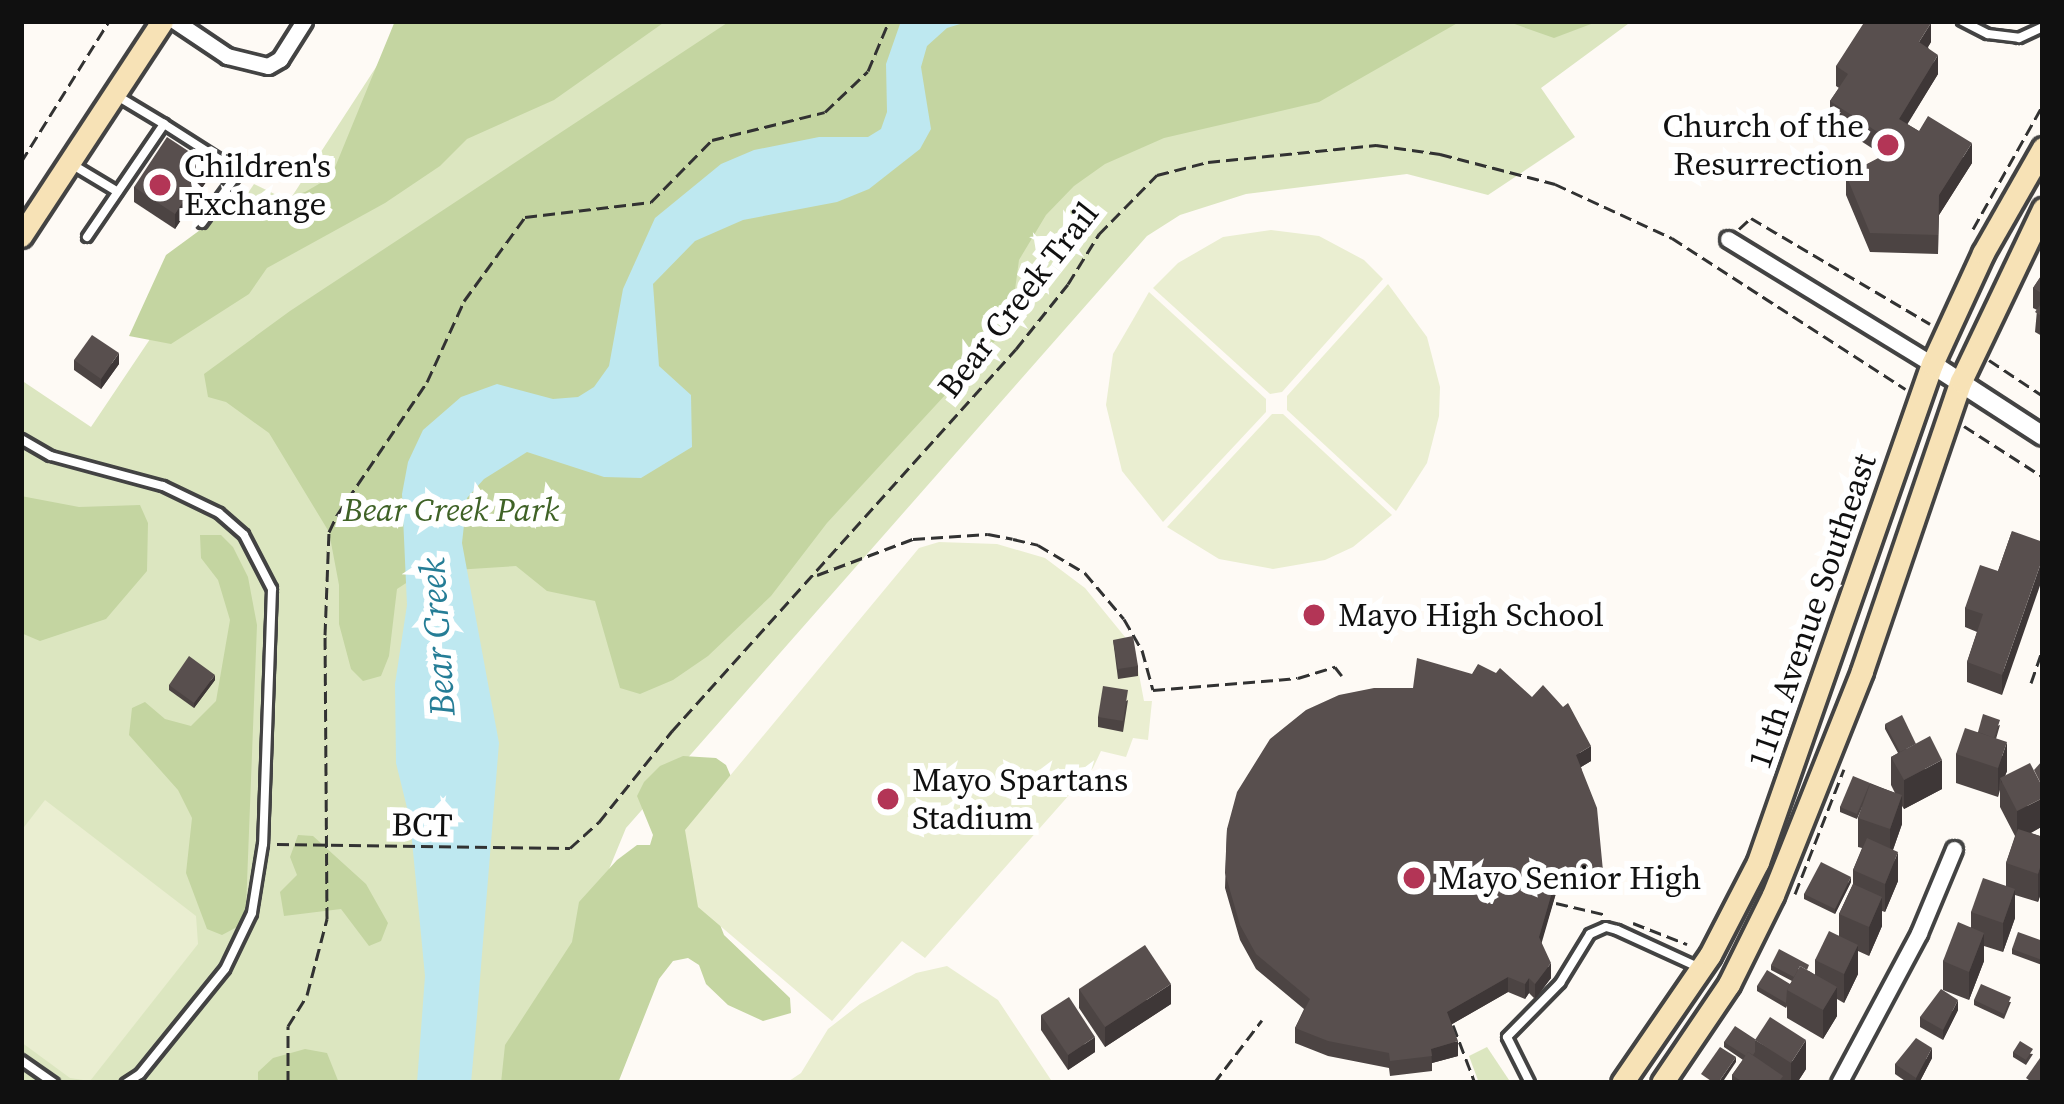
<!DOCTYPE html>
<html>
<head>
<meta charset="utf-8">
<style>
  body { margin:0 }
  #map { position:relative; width:2064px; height:1104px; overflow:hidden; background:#fefaf5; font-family:"Source Serif 4",serif }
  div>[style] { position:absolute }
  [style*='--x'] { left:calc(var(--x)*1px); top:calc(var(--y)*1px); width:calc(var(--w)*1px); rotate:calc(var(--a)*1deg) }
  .green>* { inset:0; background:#dce6c0 }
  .forest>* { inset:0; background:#c4d5a1 }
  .pitch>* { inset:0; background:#eaeed1 }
  .water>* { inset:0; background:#bee8f0 }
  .path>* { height:3px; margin-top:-1.5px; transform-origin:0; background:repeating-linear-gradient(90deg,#323232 0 12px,transparent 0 18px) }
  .roads { filter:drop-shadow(3px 0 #434343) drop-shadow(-3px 0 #434343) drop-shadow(0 3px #434343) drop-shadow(0 -3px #434343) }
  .service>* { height:8px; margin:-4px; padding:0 4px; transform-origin:4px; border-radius:4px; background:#fff }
  .minor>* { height:15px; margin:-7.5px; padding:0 7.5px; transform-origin:7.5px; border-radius:7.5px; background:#fff }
  .tertiary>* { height:18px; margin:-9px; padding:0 9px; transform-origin:9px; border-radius:9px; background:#fff }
  .secondary>* { height:21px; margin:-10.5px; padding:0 10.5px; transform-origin:10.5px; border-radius:10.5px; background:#f7e2b6 }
  .wall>* { inset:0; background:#4c4443 }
  .shaded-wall>* { inset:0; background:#3e3737 }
  .building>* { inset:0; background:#584f4e }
  .dots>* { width:33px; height:33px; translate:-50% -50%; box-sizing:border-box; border:6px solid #fff; border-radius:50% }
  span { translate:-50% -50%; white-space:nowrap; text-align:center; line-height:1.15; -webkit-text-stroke:12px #fff; paint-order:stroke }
  .poi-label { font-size:33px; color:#101010 }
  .right { translate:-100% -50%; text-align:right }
  .left { translate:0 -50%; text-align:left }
  .street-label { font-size:33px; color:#101010 }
  .park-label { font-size:33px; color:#3f6226; font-style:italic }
  .water-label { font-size:36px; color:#257d96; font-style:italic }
  .frame { position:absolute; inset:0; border:24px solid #101010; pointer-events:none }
</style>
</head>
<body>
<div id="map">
  <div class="green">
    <i style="clip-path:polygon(406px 21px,1632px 21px,1541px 88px,1575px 137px,1488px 195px,1407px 174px,1246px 194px,1180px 215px,1147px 236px,626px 828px,521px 1083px,21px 1083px,21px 380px,91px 427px,254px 184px,289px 201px)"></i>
    <i style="clip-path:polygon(1487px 1047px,1511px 1083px,1479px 1083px,1469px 1056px)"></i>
  </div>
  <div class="forest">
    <i style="clip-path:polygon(395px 21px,666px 21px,554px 100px,467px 139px,440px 166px,385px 203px,267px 268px,249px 294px,171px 344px,129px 336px,166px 255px,211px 222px,305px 192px,331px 177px)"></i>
    <i style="clip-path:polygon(730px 21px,1461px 21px,1319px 102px,1164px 138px,1105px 164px,1074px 186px,1046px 215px,1019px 260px,1014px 297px,995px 341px,827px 523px,771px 596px,708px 656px,673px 680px,640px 694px,620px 688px,595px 601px,547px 591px,516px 566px,423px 572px,397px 589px,389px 656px,381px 676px,363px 681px,351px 669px,339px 624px,339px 585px,329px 532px,269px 433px,226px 402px,208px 397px,204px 374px,290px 311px)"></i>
    <i style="clip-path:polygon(1506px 21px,1599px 21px,1554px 38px)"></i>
    <i style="clip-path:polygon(21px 496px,79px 507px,140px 505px,148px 523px,147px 571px,106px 619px,40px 641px,21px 633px)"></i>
    <i style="clip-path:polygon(200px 535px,221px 535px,233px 547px,248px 577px,257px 625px,246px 909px,237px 927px,222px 935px,207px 929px,186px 873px,192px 818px,178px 790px,129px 735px,132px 708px,145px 702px,165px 719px,191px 726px,216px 701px,230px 620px,218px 580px,201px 558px)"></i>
    <i style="clip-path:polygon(683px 756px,716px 758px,726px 765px,735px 786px,716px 914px,724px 935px,790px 998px,791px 1013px,763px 1021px,728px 1005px,706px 984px,699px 965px,688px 958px,673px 961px,659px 979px,618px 1083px,501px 1083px,505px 1045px,572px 942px,579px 902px,617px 860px,637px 845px,650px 845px,653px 835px,637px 796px,644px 782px,660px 766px)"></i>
    <i style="clip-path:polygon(298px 835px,313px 836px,366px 884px,388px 923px,381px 941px,369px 946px,341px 909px,284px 916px,280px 892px,297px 875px,290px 857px)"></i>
    <i style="clip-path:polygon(305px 1049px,327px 1053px,339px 1083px,258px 1083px,258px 1072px,273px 1058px)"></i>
  </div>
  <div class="pitch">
    <i style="clip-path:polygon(1271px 230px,1319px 236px,1364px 260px,1383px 279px,1282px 392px,1270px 394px,1153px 288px,1178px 263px,1223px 237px)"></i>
    <i style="clip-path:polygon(1388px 284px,1427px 337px,1440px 387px,1439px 416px,1427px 463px,1396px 511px,1287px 410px,1287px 396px)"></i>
    <i style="clip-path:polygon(1149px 292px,1266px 399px,1266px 412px,1163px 522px,1122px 471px,1106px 405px,1113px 354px)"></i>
    <i style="clip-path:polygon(1272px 414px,1283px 414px,1392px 515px,1353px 547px,1325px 560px,1273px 569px,1219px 559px,1167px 527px)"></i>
    <i style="clip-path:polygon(939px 542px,997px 544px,1045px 558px,1085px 588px,1134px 648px,1144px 701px,1152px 701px,1148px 740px,1133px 738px,1126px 757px,1101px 751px,1093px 768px,925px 958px,902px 941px,832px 1021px,698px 907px,685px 830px,919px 548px)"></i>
    <i style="clip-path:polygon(45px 800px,196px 916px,198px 944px,90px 1081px,70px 1078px,21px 1042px,21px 831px)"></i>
    <i style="clip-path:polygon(947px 966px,998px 1000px,1053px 1083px,786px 1083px,801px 1073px,828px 1029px,860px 1004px,916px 973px)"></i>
  </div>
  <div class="water">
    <i style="clip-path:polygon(901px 21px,970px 21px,947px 28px,927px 46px,921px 67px,931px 129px,920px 149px,869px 189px,837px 202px,743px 220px,695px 241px,653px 284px,659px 366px,691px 395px,692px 447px,641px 478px,604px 477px,527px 452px,484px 479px,467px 498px,462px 543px,499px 743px,477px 1016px,471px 1083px,417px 1083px,425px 976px,410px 820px,396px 763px,395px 684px,407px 605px,402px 494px,408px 462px,423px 430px,461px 397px,497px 384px,553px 399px,578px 397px,594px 387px,609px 366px,623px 289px,655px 218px,721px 164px,754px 150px,819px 137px,868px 137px,881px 129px,887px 112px,886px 64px)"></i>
  </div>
  <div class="path">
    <i style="--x:21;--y:162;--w:166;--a:-58"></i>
    <i style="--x:1739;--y:229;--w:16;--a:-43"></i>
    <i style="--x:1751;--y:218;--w:208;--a:30.6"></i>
    <i style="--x:1973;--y:229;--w:142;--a:-60.6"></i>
    <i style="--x:1989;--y:360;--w:65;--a:33.7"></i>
    <i style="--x:1964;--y:426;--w:94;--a:32.8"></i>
    <i style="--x:817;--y:575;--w:103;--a:-20.6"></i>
    <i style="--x:913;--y:539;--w:75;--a:-3.8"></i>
    <i style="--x:988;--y:534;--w:25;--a:11"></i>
    <i style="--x:1013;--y:539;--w:26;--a:13"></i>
    <i style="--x:1038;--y:545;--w:55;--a:30.8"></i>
    <i style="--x:1085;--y:573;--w:60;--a:49.7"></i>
    <i style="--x:1124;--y:619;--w:36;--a:60"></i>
    <i style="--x:1142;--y:650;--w:41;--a:74.6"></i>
    <i style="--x:1153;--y:690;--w:145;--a:-4.7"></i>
    <i style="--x:1298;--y:678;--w:39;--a:-17"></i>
    <i style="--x:1335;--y:667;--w:11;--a:52"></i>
    <i style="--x:2031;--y:683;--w:36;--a:-71"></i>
    <i style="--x:277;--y:844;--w:293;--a:0.8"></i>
    <i style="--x:570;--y:848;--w:39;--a:-42"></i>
    <i style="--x:599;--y:822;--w:117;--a:-51.3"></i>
    <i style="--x:672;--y:731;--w:514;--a:-48"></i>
    <i style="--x:1016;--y:349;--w:83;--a:-51.3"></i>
    <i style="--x:1068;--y:284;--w:59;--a:-58.2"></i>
    <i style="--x:1099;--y:234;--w:83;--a:-45.5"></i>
    <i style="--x:1157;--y:175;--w:53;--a:-14.3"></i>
    <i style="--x:1208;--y:162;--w:169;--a:-5.8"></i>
    <i style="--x:1376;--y:145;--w:65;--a:8"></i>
    <i style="--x:1440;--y:154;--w:119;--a:14.6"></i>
    <i style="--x:1555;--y:184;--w:129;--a:24.8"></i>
    <i style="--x:1672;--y:238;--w:278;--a:32.9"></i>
    <i style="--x:1795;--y:894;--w:134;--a:-68.6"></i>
    <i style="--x:1556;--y:903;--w:52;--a:13.2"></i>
    <i style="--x:1633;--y:923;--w:58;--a:21.3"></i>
    <i style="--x:1453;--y:1025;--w:62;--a:69.2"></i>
    <i style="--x:288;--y:1083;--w:57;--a:-90"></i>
    <i style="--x:288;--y:1026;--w:36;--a:-58"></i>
    <i style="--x:307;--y:995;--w:79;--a:-75.3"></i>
    <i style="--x:327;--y:919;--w:284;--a:-90.4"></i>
    <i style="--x:325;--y:635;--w:103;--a:-87.8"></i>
    <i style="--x:329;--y:532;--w:19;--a:-65"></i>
    <i style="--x:337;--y:515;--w:161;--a:-55.9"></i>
    <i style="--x:427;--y:382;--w:89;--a:-65.4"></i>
    <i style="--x:464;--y:301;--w:104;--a:-54"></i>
    <i style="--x:525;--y:217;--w:127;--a:-6.8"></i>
    <i style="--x:651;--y:202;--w:87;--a:-45.5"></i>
    <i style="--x:712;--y:140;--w:116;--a:-13.9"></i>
    <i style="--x:825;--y:112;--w:59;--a:-43.6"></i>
    <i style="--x:868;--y:71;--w:54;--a:-67.2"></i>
    <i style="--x:1214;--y:1083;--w:79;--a:-52.7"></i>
  </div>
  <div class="roads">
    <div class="service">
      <i style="--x:1962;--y:21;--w:29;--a:27"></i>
      <i style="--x:1988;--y:34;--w:31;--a:7"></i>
      <i style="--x:2019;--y:38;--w:26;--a:-25"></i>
      <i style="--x:119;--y:97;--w:52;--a:31"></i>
      <i style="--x:73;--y:165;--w:52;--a:31"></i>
      <i style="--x:87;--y:237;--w:137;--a:-55.7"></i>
      <i style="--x:164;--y:124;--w:89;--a:32.6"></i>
      <i style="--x:239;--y:172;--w:63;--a:126"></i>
      <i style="--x:21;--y:439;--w:34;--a:30"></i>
      <i style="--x:51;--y:456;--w:116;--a:15"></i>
      <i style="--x:163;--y:486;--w:62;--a:25.7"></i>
      <i style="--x:219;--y:513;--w:33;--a:41"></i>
      <i style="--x:244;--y:535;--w:61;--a:62.6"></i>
      <i style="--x:272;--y:589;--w:255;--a:92"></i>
      <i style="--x:263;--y:844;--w:70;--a:99.1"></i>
      <i style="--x:252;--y:913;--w:62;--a:115.7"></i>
      <i style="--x:225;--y:969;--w:135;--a:129"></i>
      <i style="--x:140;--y:1074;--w:17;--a:147"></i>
      <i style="--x:21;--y:1060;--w:40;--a:34.9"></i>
      <i style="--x:1530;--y:1083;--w:51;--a:-116.6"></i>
      <i style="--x:1507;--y:1037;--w:76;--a:-45.5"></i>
      <i style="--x:1560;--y:983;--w:57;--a:-58.5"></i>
      <i style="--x:1590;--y:934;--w:17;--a:-24"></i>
      <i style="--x:1606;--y:927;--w:11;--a:15"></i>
      <i style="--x:1617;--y:930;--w:91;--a:24.6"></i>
    </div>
    <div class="minor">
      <i style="--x:175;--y:21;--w:63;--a:33.9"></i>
      <i style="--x:227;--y:56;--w:42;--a:13.7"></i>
      <i style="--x:268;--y:66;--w:14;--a:-30"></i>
      <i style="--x:280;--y:59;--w:45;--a:-57.7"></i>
      <i style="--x:1728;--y:239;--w:239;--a:31.5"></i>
      <i style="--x:1839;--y:1083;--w:170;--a:-61.9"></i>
      <i style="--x:1919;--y:933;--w:91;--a:-67.4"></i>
    </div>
    <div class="tertiary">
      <i style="--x:1932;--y:364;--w:132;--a:33"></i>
    </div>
    <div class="secondary">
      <i style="--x:21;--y:236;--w:257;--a:-56.7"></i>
      <i style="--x:1622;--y:1083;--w:155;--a:-55.5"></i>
      <i style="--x:1710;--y:955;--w:105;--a:-62.7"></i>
      <i style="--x:1758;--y:862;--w:528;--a:-70.74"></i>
      <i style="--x:1932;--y:364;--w:122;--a:-65.3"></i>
      <i style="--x:1983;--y:253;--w:121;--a:-60.3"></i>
      <i style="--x:1662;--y:1083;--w:120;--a:-55.9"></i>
      <i style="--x:1729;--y:984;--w:99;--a:-63.7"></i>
      <i style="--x:1773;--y:895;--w:241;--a:-68.3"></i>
      <i style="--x:1862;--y:671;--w:306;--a:-71.2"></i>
      <i style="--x:1961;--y:381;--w:191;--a:-64.5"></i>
    </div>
  </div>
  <div class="wall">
    <i style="clip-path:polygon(1931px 42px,1928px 47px,1938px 74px,1907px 124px,1972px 163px,1939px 215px,1938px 254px,1870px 252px,1846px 195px,1846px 175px,1884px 156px,1830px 121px,1830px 101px,1839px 88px,1836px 86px,1836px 66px)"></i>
    <i style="clip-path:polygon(208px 179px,175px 229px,134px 202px,134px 187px)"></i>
    <i style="clip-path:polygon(2043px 273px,2043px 353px,2042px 336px,2035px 332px,2037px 310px,2033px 308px,2033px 288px)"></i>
    <i style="clip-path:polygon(74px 360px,119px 364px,101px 389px,74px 370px)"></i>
    <i style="clip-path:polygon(2012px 531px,2002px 695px,1967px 682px,1967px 662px,1977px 632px,1965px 627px,1965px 608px,1998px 571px)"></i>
    <i style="clip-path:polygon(1113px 640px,1138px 666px,1138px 676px,1118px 679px)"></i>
    <i style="clip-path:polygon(1472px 674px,1591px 761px,1581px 767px,1603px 871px,1603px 885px,1559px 883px,1541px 942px,1551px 978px,1535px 999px,1529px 993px,1525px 999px,1508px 992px,1452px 1024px,1458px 1056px,1432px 1063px,1432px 1071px,1390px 1076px,1389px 1068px,1328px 1056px,1295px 1043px,1295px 1028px,1304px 1009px,1256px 969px,1240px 940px,1225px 888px,1227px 829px,1413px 688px)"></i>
    <i style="clip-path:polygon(215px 680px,194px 708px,169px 690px,169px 685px)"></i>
    <i style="clip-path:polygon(1128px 700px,1123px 732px,1098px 727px,1098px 717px)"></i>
    <i style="clip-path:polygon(1885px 724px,1942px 789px,1904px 809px,1902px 806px,1902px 824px,1893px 850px,1898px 881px,1885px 912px,1882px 911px,1882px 926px,1869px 956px,1858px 951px,1858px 974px,1844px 1003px,1837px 999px,1837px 1016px,1823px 1039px,1787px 1018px,1787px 1006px,1786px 1008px,1757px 991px,1757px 986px,1790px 984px,1792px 981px,1771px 970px,1771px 965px,1809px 971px,1815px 975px,1815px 960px,1839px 936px,1839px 914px,1853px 884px,1853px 870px,1862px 848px,1858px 847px,1858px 818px,1863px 805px,1857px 819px,1840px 812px,1840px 807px,1870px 783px,1895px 793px,1891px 785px,1891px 757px,1898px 753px,1885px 729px)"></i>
    <i style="clip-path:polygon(2000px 725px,1996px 739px,2007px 771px,2005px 776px,2043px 826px,2031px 833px,2043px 837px,2043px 887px,2038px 902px,2015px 895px,2015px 918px,2003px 952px,1984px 946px,1984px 961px,1969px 1000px,1943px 990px,1943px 961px,1971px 927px,1971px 912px,2006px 886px,2006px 863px,2015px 836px,2000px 807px,2000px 790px,1998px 797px,1956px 783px,1956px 754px,1978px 732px)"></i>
    <i style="clip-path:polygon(1851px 882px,1835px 914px,1804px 899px,1804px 894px)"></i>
    <i style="clip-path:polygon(2043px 941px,2042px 965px,2012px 954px,2012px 949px)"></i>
    <i style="clip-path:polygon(1079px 989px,1171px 1004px,1105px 1047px,1079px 1008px)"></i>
    <i style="clip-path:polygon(1974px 1000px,2011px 1002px,2004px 1019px,1974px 1005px)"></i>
    <i style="clip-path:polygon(1958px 1010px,1943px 1040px,1920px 1027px,1920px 1017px)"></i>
    <i style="clip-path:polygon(1041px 1015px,1095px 1052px,1068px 1070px,1041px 1030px)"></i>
    <i style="clip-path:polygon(1755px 1040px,1806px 1069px,1797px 1083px,1732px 1083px,1732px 1075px,1743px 1060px,1724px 1047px,1724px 1042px)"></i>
    <i style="clip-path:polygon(2013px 1052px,2033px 1054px,2026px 1065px,2013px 1057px)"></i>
    <i style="clip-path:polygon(1932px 1058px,1919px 1083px,1908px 1083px,1895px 1074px,1895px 1064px)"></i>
  </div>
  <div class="shaded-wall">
    <i style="clip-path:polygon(1931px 23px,1931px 42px,1919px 61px,1919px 42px)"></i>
    <i style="clip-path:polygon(1938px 55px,1938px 74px,1899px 138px,1899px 119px)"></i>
    <i style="clip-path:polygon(1972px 143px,1972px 163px,1939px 215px,1938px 254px,1939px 195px)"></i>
    <i style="clip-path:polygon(208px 164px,208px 179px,175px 229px,175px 214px)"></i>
    <i style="clip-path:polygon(119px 353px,119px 364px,101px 389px,101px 379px)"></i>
    <i style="clip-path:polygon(2043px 557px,2043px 577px,2002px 695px,2002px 675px)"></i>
    <i style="clip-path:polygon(215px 675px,215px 680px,194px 708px,194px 703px)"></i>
    <i style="clip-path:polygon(2007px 742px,2007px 771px,2002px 783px,2000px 778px,1998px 797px,1998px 768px)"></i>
    <i style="clip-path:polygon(1591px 746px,1591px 761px,1576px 770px,1576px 755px)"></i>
    <i style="clip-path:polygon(1942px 760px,1942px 789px,1904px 809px,1904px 780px)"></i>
    <i style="clip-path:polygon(1902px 795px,1902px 824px,1890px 858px,1890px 829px)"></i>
    <i style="clip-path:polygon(2043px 798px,2043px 826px,2017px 840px,2017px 811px)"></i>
    <i style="clip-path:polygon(1898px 852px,1898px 881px,1885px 912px,1885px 884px)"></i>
    <i style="clip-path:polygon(2043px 858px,2043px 887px,2038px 902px,2038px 874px)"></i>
    <i style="clip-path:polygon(1559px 868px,1559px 883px,1539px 952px,1539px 937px)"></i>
    <i style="clip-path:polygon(1851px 877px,1851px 882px,1835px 914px,1835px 909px)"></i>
    <i style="clip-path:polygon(2015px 889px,2015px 918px,2003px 952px,2003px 923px)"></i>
    <i style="clip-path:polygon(1882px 897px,1882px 926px,1869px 956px,1869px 927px)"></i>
    <i style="clip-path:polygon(1984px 933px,1984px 961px,1969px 1000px,1969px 972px)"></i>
    <i style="clip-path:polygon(1858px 945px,1858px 974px,1844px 1003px,1844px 974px)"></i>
    <i style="clip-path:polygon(1551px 963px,1551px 978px,1535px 999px,1535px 984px)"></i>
    <i style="clip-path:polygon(1508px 977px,1508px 992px,1447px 1027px,1447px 1012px)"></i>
    <i style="clip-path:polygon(1529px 978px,1529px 993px,1525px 999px,1525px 984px)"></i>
    <i style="clip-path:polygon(1171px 984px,1171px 1004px,1105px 1047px,1105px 1027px)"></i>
    <i style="clip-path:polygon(1837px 987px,1837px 1016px,1823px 1039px,1823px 1010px)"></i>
    <i style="clip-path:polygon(1958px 1000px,1958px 1010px,1943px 1040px,1943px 1030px)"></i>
    <i style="clip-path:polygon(1095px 1037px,1095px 1052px,1068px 1070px,1068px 1055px)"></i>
    <i style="clip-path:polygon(1806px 1040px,1806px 1069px,1797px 1083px,1791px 1083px,1791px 1063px)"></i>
    <i style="clip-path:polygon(1458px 1041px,1458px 1056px,1432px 1063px,1431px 1049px)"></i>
    <i style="clip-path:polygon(1932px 1048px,1932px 1058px,1919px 1083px,1916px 1083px,1916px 1078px)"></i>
    <i style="clip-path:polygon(1736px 1057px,1736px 1062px,1722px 1083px,1718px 1083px)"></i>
  </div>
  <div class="building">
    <i style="clip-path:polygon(1865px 21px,1886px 21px,1890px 23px,1892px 21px,1931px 23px,1919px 42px,1938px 55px,1899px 119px,1919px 131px,1928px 116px,1972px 143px,1939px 195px,1938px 235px,1870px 233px,1846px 175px,1884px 155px,1893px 142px,1830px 101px,1848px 74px,1836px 66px)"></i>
    <i style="clip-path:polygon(167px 137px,208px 164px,175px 214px,134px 187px)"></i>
    <i style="clip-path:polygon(2043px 273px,2043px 294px,2033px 288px)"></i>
    <i style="clip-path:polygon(2043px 301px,2043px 317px,2035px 312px)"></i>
    <i style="clip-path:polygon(92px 335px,119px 353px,101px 379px,74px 360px)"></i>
    <i style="clip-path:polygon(2012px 531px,2043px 542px,2043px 557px,2002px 675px,1967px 662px,1983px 614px,1965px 608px,1980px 565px,1998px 571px)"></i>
    <i style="clip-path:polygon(1133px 636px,1138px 666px,1118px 669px,1113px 640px)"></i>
    <i style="clip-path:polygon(189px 656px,215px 675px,194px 703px,169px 685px)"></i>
    <i style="clip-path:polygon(1417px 658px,1472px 674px,1478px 664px,1496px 673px,1500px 668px,1532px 697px,1543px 685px,1563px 707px,1568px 703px,1591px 746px,1576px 755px,1597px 808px,1603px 871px,1559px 868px,1539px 937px,1551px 963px,1535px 984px,1529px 978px,1525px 984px,1508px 977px,1447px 1012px,1458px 1041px,1431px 1049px,1432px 1056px,1390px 1061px,1389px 1053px,1328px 1041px,1295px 1028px,1310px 999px,1256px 954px,1240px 925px,1225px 873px,1227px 829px,1237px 792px,1270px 739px,1306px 710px,1339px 695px,1374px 688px,1413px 688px)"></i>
    <i style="clip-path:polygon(1103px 686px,1128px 690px,1123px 721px,1098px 717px)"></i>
    <i style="clip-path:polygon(1983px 714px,2000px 720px,1994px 738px,1978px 732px)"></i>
    <i style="clip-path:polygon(1902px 715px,1916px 744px,1900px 752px,1885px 724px)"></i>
    <i style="clip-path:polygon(1965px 728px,2007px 742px,1998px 768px,1956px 754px)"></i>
    <i style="clip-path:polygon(1930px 736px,1942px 760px,1904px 780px,1891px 757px)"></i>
    <i style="clip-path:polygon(2043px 760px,2043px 788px,2034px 770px)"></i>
    <i style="clip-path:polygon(2030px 763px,2043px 788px,2043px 798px,2017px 811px,2000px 778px)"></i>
    <i style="clip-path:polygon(1853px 776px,1870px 783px,1857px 814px,1840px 807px)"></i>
    <i style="clip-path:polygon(1870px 784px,1902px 795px,1890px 829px,1858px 818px)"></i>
    <i style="clip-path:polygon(2018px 829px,2043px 837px,2043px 858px,2038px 874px,2006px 863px)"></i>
    <i style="clip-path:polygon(1867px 838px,1898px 852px,1885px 884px,1853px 870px)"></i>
    <i style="clip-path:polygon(1821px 862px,1851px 877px,1835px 909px,1804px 894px)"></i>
    <i style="clip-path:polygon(1983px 878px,2015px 889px,2003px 923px,1971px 912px)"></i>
    <i style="clip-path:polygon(1853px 884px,1882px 897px,1869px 927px,1839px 914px)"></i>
    <i style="clip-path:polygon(1958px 922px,1984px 933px,1969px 972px,1943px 961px)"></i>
    <i style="clip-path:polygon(1829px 931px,1858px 945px,1844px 974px,1815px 960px)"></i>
    <i style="clip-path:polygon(2018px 932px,2043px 941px,2042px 960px,2012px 949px)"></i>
    <i style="clip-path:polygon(1145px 945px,1171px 984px,1105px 1027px,1079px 989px)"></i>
    <i style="clip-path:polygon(1779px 949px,1809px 965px,1807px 970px,1800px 966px,1794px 977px,1771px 965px)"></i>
    <i style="clip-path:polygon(1800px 966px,1837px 987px,1823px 1010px,1787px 990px)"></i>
    <i style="clip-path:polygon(1767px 970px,1790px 984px,1787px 990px,1786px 1003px,1757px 986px)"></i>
    <i style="clip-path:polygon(1981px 984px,2011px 997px,2004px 1014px,1974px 1000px)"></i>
    <i style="clip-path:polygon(1941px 989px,1958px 1000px,1943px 1030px,1920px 1017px)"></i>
    <i style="clip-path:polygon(1069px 997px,1095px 1037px,1068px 1055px,1041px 1015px)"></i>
    <i style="clip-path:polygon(1770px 1017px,1806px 1040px,1791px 1063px,1755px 1040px)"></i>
    <i style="clip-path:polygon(1735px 1026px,1761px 1043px,1755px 1040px,1755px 1052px,1753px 1055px,1748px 1052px,1746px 1056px,1724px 1042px)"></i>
    <i style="clip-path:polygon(1916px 1038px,1932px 1048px,1916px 1078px,1895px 1064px)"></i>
    <i style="clip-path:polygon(2020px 1041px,2033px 1049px,2026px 1060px,2013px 1052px)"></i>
    <i style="clip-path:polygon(1720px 1047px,1736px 1057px,1718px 1083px,1714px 1083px,1701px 1074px)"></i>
    <i style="clip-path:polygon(1748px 1052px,1783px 1076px,1778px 1083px,1744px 1083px,1732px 1075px)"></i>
    <i style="clip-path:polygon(2040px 1058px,2043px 1060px,2043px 1083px,2033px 1083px,2026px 1078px)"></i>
  </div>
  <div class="dots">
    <i style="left:1888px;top:145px;background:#b33556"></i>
    <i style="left:160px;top:185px;background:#b33556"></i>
    <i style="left:1314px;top:615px;background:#b33556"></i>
    <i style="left:888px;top:799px;background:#b33556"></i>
    <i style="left:1414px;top:878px;background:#b33556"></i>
  </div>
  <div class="poi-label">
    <span class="right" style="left:1864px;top:145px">Church of the<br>Resurrection</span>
    <span class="left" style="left:184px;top:185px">Children's<br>Exchange</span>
    <span class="left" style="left:1338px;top:615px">Mayo High School</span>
    <span class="left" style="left:912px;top:799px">Mayo Spartans<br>Stadium</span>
    <span class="left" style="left:1438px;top:878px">Mayo Senior High</span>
  </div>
  <div class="street-label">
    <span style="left:1018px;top:300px;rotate:-52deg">Bear Creek Trail</span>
    <span style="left:1812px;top:611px;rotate:-71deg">11th Avenue Southeast</span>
    <span style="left:422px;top:825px;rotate:1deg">BCT</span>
  </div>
  <div class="park-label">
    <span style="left:451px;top:510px">Bear Creek Park</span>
  </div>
  <div class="water-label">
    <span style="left:437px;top:637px;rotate:-94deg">Bear Creek</span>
  </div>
  <div class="frame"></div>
</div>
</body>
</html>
